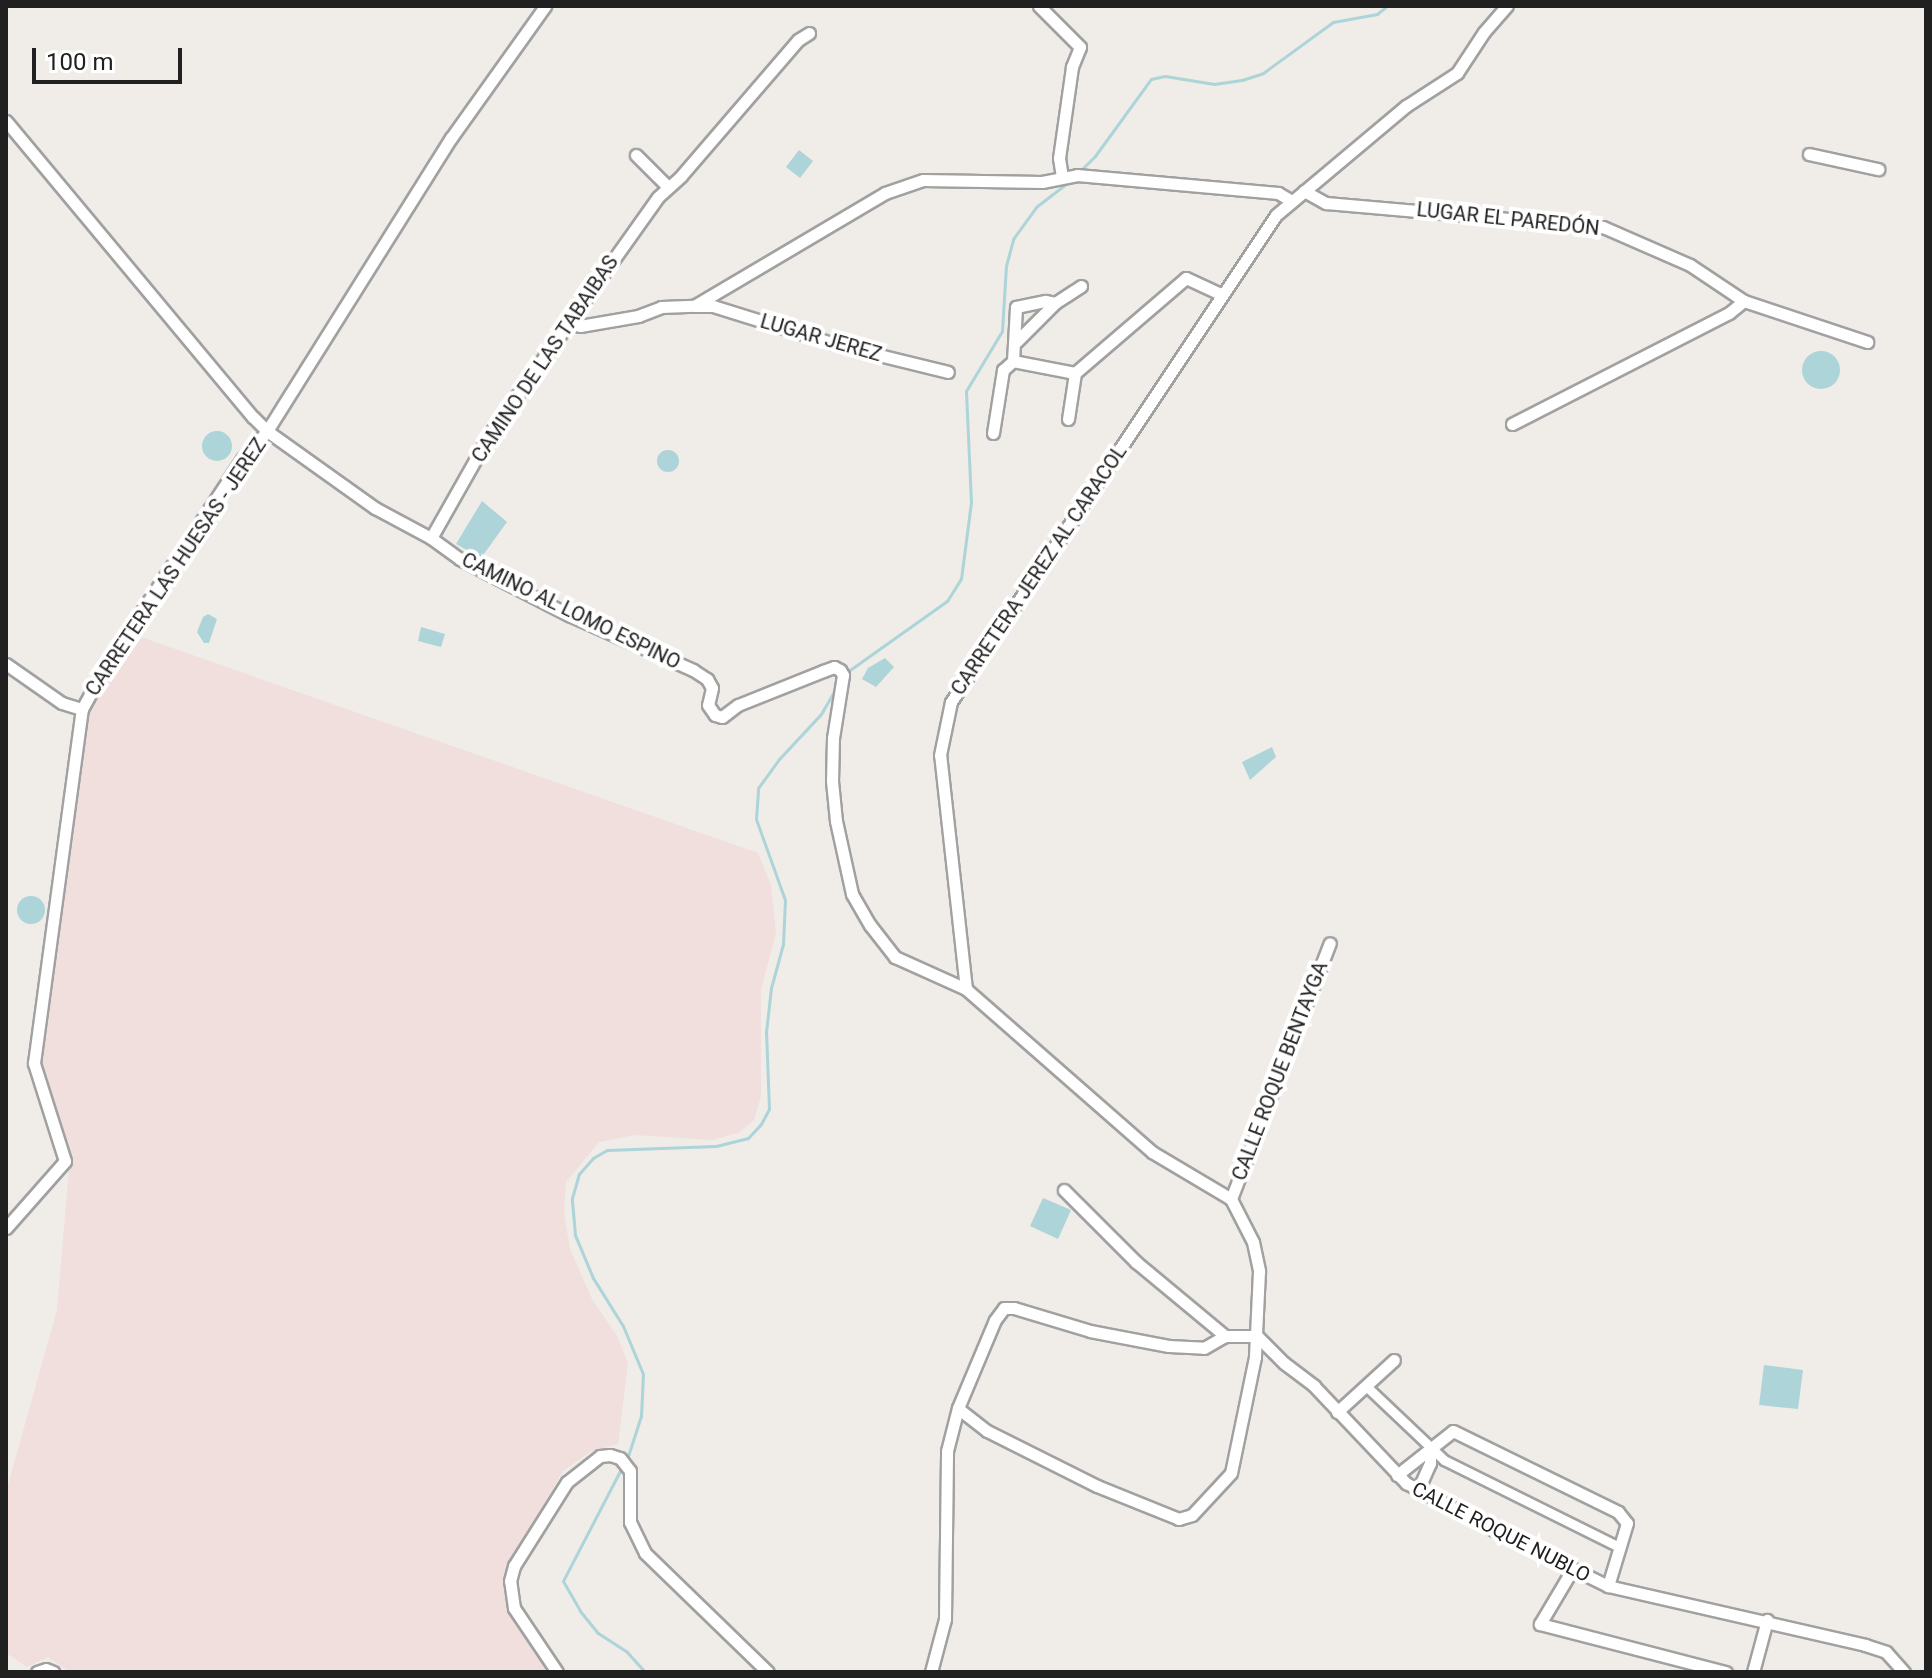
<!DOCTYPE html>
<html>
<head>
<meta charset="utf-8">
<style>
  body { margin:0 }
  #map { position:relative; width:1932px; height:1678px; overflow:hidden; background:#f0ece8; font-family:Roboto,sans-serif }
  div>[style] { position:absolute }
  [style*='--x'] { left:calc(var(--x)*1px); top:calc(var(--y)*1px); width:calc(var(--w)*1px); rotate:calc(var(--a)*1deg) }
  .military>* { inset:0; background:#f0dfdc }
  .water>* { inset:0; background:#acd4d9 }
  .round { border-radius:50% }
  .stream>* { height:3px; margin:-1.5px; padding:0 1.5px; transform-origin:1.5px; border-radius:1.5px; background:#acd4d9 }
  .roads { filter:drop-shadow(2px 0 #a1a1a1) drop-shadow(-2px 0 #a1a1a1) drop-shadow(0 2px #a1a1a1) drop-shadow(0 -2px #a1a1a1) }
  .pedestrian>* { height:9px; margin:-4.5px; padding:0 4.5px; transform-origin:4.5px; border-radius:4.5px; background:#fff }
  .minor>* { height:11px; margin:-5.5px; padding:0 5.5px; transform-origin:5.5px; border-radius:5.5px; background:#fff }
  span { translate:-50% -50%; white-space:nowrap; text-align:center; line-height:1.15; -webkit-text-stroke:8px #fff; paint-order:stroke }
  .street-label { font-size:20px; color:#202020 }
  .frame { position:absolute; inset:0; border:8px solid #202020; pointer-events:none }
  .scale { position:absolute; left:32px; top:48px; width:150px; height:36px; box-sizing:border-box; border:4px solid #202020; border-top:0; padding-left:10px; font-size:24px; line-height:28px; white-space:nowrap; color:#202020; -webkit-text-stroke:6px #fff; paint-order:stroke }
</style>
</head>
<body>
<div id="map">
  <div class="military">
    <i style="clip-path:polygon(135px 635px,758px 853px,771px 885px,776px 934px,761px 989px,761px 1096px,754px 1120px,738px 1133px,712px 1140px,634px 1135px,599px 1142px,566px 1182px,564px 1213px,570px 1249px,592px 1299px,617px 1336px,628px 1363px,618px 1444px,590px 1452px,563px 1471px,509px 1564px,504px 1583px,507px 1607px,550px 1672px,70px 1672px,48px 1657px,27px 1667px,6px 1653px,6px 1492px,57px 1310px,70px 1157px,39px 1062px,83px 727px,99px 688px)"></i>
  </div>
  <div class="water">
    <i style="clip-path:polygon(799px 150px,813px 161px,800px 178px,786px 167px)"></i>
    <i class="round" style="left:1802px;top:351px;width:38px;height:38px"></i>
    <i class="round" style="left:202px;top:431px;width:30px;height:30px"></i>
    <i class="round" style="left:657px;top:450px;width:22px;height:22px"></i>
    <i style="clip-path:polygon(482px 501px,507px 522px,481px 558px,456px 544px)"></i>
    <i style="clip-path:polygon(208px 614px,217px 619px,209px 643px,204px 643px,197px 632px,203px 617px)"></i>
    <i style="clip-path:polygon(421px 627px,445px 634px,441px 647px,418px 641px)"></i>
    <i style="clip-path:polygon(885px 658px,894px 667px,876px 687px,862px 679px,868px 668px)"></i>
    <i style="clip-path:polygon(1272px 747px,1276px 757px,1250px 780px,1242px 762px)"></i>
    <i class="round" style="left:17px;top:896px;width:28px;height:28px"></i>
    <i style="clip-path:polygon(1043px 1198px,1071px 1210px,1058px 1239px,1030px 1226px)"></i>
    <i style="clip-path:polygon(1764px 1365px,1803px 1370px,1798px 1409px,1759px 1405px)"></i>
  </div>
  <div class="stream">
    <i style="--x:1079;--y:172;--w:23;--a:-45"></i>
    <i style="--x:1095;--y:156;--w:95;--a:-54"></i>
    <i style="--x:1151;--y:79;--w:14;--a:-12"></i>
    <i style="--x:1165;--y:76;--w:50;--a:9.3"></i>
    <i style="--x:1214;--y:84;--w:28;--a:-8"></i>
    <i style="--x:1242;--y:80;--w:22;--a:-18"></i>
    <i style="--x:1263;--y:73;--w:87;--a:-36.1"></i>
    <i style="--x:1333;--y:22;--w:45;--a:-10.3"></i>
    <i style="--x:1377;--y:14;--w:13;--a:-39"></i>
    <i style="--x:847;--y:672;--w:123;--a:-35.4"></i>
    <i style="--x:947;--y:601;--w:26;--a:-58"></i>
    <i style="--x:961;--y:579;--w:78;--a:-82.6"></i>
    <i style="--x:971;--y:502;--w:111;--a:-92.6"></i>
    <i style="--x:966;--y:391;--w:70;--a:-59"></i>
    <i style="--x:1002;--y:331;--w:65;--a:-86.5"></i>
    <i style="--x:1006;--y:266;--w:28;--a:-75"></i>
    <i style="--x:1013;--y:239;--w:39;--a:-54"></i>
    <i style="--x:1036;--y:207;--w:44;--a:-37.6"></i>
    <i style="--x:628;--y:1456;--w:42;--a:-72"></i>
    <i style="--x:641;--y:1416;--w:42;--a:-87.3"></i>
    <i style="--x:643;--y:1374;--w:52;--a:-112.6"></i>
    <i style="--x:623;--y:1326;--w:57;--a:-122"></i>
    <i style="--x:593;--y:1278;--w:47;--a:-112.7"></i>
    <i style="--x:575;--y:1235;--w:37;--a:-95"></i>
    <i style="--x:572;--y:1198;--w:25;--a:-74"></i>
    <i style="--x:579;--y:1174;--w:21;--a:-49"></i>
    <i style="--x:593;--y:1158;--w:16;--a:-30"></i>
    <i style="--x:607;--y:1150;--w:109;--a:-2.1"></i>
    <i style="--x:716;--y:1146;--w:33;--a:-14"></i>
    <i style="--x:748;--y:1138;--w:19;--a:-47"></i>
    <i style="--x:761;--y:1124;--w:17;--a:-62"></i>
    <i style="--x:769;--y:1109;--w:77;--a:-92.2"></i>
    <i style="--x:766;--y:1032;--w:44;--a:-83.5"></i>
    <i style="--x:771;--y:988;--w:46;--a:-74.7"></i>
    <i style="--x:783;--y:944;--w:44;--a:-87.4"></i>
    <i style="--x:785;--y:900;--w:86;--a:-109.7"></i>
    <i style="--x:756;--y:819;--w:31;--a:-86"></i>
    <i style="--x:758;--y:788;--w:37;--a:-54"></i>
    <i style="--x:780;--y:758;--w:60;--a:-47"></i>
    <i style="--x:821;--y:714;--w:30;--a:-60"></i>
    <i style="--x:622;--y:1467;--w:128;--a:117.4"></i>
    <i style="--x:563;--y:1581;--w:34;--a:60"></i>
    <i style="--x:580;--y:1611;--w:28;--a:51"></i>
    <i style="--x:598;--y:1633;--w:35;--a:33"></i>
    <i style="--x:627;--y:1652;--w:27;--a:48"></i>
  </div>
  <div class="roads">
    <div class="pedestrian">
      <i style="--x:1366;--y:1386;--w:108;--a:43.5"></i>
      <i style="--x:1444;--y:1460;--w:195;--a:26.4"></i>
    </div>
    <div class="minor">
      <i style="--x:1039;--y:6;--w:58;--a:45"></i>
      <i style="--x:1080;--y:47;--w:22;--a:112"></i>
      <i style="--x:1072;--y:67;--w:92;--a:98.1"></i>
      <i style="--x:1059;--y:158;--w:19;--a:81"></i>
      <i style="--x:6;--y:121;--w:386;--a:50.2"></i>
      <i style="--x:253;--y:417;--w:20;--a:45"></i>
      <i style="--x:267;--y:431;--w:133;--a:35.5"></i>
      <i style="--x:375;--y:508;--w:64;--a:28.2"></i>
      <i style="--x:431;--y:538;--w:36;--a:36"></i>
      <i style="--x:460;--y:559;--w:123;--a:27.2"></i>
      <i style="--x:569;--y:615;--w:136;--a:23.9"></i>
      <i style="--x:693;--y:670;--w:17;--a:33"></i>
      <i style="--x:707;--y:679;--w:10;--a:61"></i>
      <i style="--x:712;--y:688;--w:17;--a:103"></i>
      <i style="--x:708;--y:705;--w:12;--a:55"></i>
      <i style="--x:715;--y:715;--w:7;--a:16"></i>
      <i style="--x:722;--y:717;--w:20;--a:-37"></i>
      <i style="--x:738;--y:705;--w:92;--a:-21.8"></i>
      <i style="--x:823;--y:671;--w:12;--a:-20"></i>
      <i style="--x:834;--y:667;--w:7;--a:27"></i>
      <i style="--x:840;--y:670;--w:6;--a:59"></i>
      <i style="--x:843;--y:675;--w:64;--a:99"></i>
      <i style="--x:833;--y:738;--w:43;--a:91.3"></i>
      <i style="--x:832;--y:781;--w:40;--a:84.3"></i>
      <i style="--x:836;--y:821;--w:75;--a:77.6"></i>
      <i style="--x:852;--y:894;--w:36;--a:60"></i>
      <i style="--x:870;--y:925;--w:41;--a:52"></i>
      <i style="--x:895;--y:957;--w:78;--a:24.3"></i>
      <i style="--x:966;--y:989;--w:247;--a:41.2"></i>
      <i style="--x:1152;--y:1152;--w:92;--a:30.7"></i>
      <i style="--x:1231;--y:1199;--w:48;--a:62.9"></i>
      <i style="--x:1253;--y:1242;--w:30;--a:78"></i>
      <i style="--x:1259;--y:1271;--w:86;--a:92.7"></i>
      <i style="--x:1255;--y:1357;--w:118;--a:101.7"></i>
      <i style="--x:1231;--y:1473;--w:57;--a:132.9"></i>
      <i style="--x:1192;--y:1515;--w:14;--a:163"></i>
      <i style="--x:1179;--y:1519;--w:88;--a:-158.1"></i>
      <i style="--x:1097;--y:1486;--w:123;--a:-153.4"></i>
      <i style="--x:987;--y:1431;--w:37;--a:-142"></i>
      <i style="--x:1809;--y:154;--w:71;--a:12.3"></i>
      <i style="--x:636;--y:155;--w:45;--a:45"></i>
      <i style="--x:1304;--y:191;--w:25;--a:29"></i>
      <i style="--x:1326;--y:203;--w:278;--a:5"></i>
      <i style="--x:1603;--y:227;--w:95;--a:23.6"></i>
      <i style="--x:1690;--y:265;--w:65;--a:33.7"></i>
      <i style="--x:1744;--y:301;--w:130;--a:18.4"></i>
      <i style="--x:695;--y:306;--w:18;--a:0"></i>
      <i style="--x:713;--y:306;--w:131;--a:17.3"></i>
      <i style="--x:838;--y:345;--w:113;--a:13.8"></i>
      <i style="--x:568;--y:322;--w:13;--a:18"></i>
      <i style="--x:580;--y:326;--w:59;--a:-9.8"></i>
      <i style="--x:638;--y:316;--w:25;--a:-21"></i>
      <i style="--x:661;--y:307;--w:33;--a:-2"></i>
      <i style="--x:694;--y:306;--w:222;--a:-30.6"></i>
      <i style="--x:885;--y:193;--w:40;--a:-18.9"></i>
      <i style="--x:923;--y:180;--w:119;--a:1"></i>
      <i style="--x:1042;--y:182;--w:36;--a:-11"></i>
      <i style="--x:1077;--y:175;--w:202;--a:5.1"></i>
      <i style="--x:1278;--y:193;--w:16;--a:30"></i>
      <i style="--x:1017;--y:341;--w:54;--a:-45"></i>
      <i style="--x:1055;--y:303;--w:31;--a:-33"></i>
      <i style="--x:1013;--y:361;--w:54;--a:-86.8"></i>
      <i style="--x:1016;--y:307;--w:30;--a:-12"></i>
      <i style="--x:1045;--y:301;--w:10;--a:11"></i>
      <i style="--x:1068;--y:419;--w:47;--a:-81.3"></i>
      <i style="--x:1075;--y:373;--w:146;--a:-40.6"></i>
      <i style="--x:1186;--y:278;--w:38;--a:25"></i>
      <i style="--x:1512;--y:424;--w:244;--a:-27.1"></i>
      <i style="--x:1729;--y:313;--w:19;--a:-39"></i>
      <i style="--x:993;--y:433;--w:64;--a:-81"></i>
      <i style="--x:1003;--y:370;--w:13;--a:-42"></i>
      <i style="--x:1013;--y:361;--w:63;--a:11"></i>
      <i style="--x:431;--y:538;--w:122;--a:-60.5"></i>
      <i style="--x:491;--y:432;--w:288;--a:-54.6"></i>
      <i style="--x:658;--y:197;--w:31;--a:-42"></i>
      <i style="--x:681;--y:176;--w:179;--a:-49.3"></i>
      <i style="--x:798;--y:40;--w:13;--a:-32"></i>
      <i style="--x:6;--y:664;--w:68;--a:34.9"></i>
      <i style="--x:62;--y:703;--w:21;--a:17"></i>
      <i style="--x:966;--y:989;--w:235;--a:-96.3"></i>
      <i style="--x:940;--y:755;--w:54;--a:-78.3"></i>
      <i style="--x:951;--y:702;--w:585;--a:-56.28"></i>
      <i style="--x:1276;--y:215;--w:170;--a:-40"></i>
      <i style="--x:1406;--y:106;--w:61;--a:-32.9"></i>
      <i style="--x:1457;--y:73;--w:49;--a:-56.6"></i>
      <i style="--x:1484;--y:32;--w:35;--a:-49"></i>
      <i style="--x:1064;--y:1190;--w:102;--a:45"></i>
      <i style="--x:1136;--y:1262;--w:116;--a:39.7"></i>
      <i style="--x:1231;--y:1199;--w:274;--a:-68.9"></i>
      <i style="--x:6;--y:1228;--w:89;--a:-48.6"></i>
      <i style="--x:65;--y:1161;--w:103;--a:-107.6"></i>
      <i style="--x:34;--y:1063;--w:357;--a:-82.3"></i>
      <i style="--x:82;--y:709;--w:48;--a:-61.3"></i>
      <i style="--x:105;--y:667;--w:250;--a:-56.6"></i>
      <i style="--x:243;--y:458;--w:36;--a:-48"></i>
      <i style="--x:267;--y:431;--w:346;--a:-57.9"></i>
      <i style="--x:451;--y:138;--w:162;--a:-54.5"></i>
      <i style="--x:1337;--y:1412;--w:77;--a:-42.4"></i>
      <i style="--x:1397;--y:1475;--w:71;--a:-38.2"></i>
      <i style="--x:1453;--y:1431;--w:184;--a:26.1"></i>
      <i style="--x:1618;--y:1512;--w:14;--a:51"></i>
      <i style="--x:1627;--y:1523;--w:66;--a:106.8"></i>
      <i style="--x:1418;--y:1490;--w:30;--a:-66"></i>
      <i style="--x:1430;--y:1463;--w:13;--a:-90"></i>
      <i style="--x:1572;--y:1570;--w:63;--a:120.7"></i>
      <i style="--x:1540;--y:1624;--w:192;--a:14.5"></i>
      <i style="--x:37;--y:1672;--w:9;--a:-18"></i>
      <i style="--x:46;--y:1669;--w:8;--a:23"></i>
      <i style="--x:557;--y:1672;--w:77;--a:-123.9"></i>
      <i style="--x:514;--y:1608;--w:27;--a:-98"></i>
      <i style="--x:510;--y:1581;--w:16;--a:-75"></i>
      <i style="--x:514;--y:1566;--w:99;--a:-57.8"></i>
      <i style="--x:567;--y:1482;--w:42;--a:-38.2"></i>
      <i style="--x:600;--y:1456;--w:10;--a:-6"></i>
      <i style="--x:610;--y:1455;--w:10;--a:17"></i>
      <i style="--x:620;--y:1458;--w:16;--a:52"></i>
      <i style="--x:630;--y:1471;--w:51;--a:90"></i>
      <i style="--x:630;--y:1522;--w:34;--a:64"></i>
      <i style="--x:645;--y:1553;--w:171;--a:44.1"></i>
      <i style="--x:931;--y:1672;--w:55;--a:-75.2"></i>
      <i style="--x:945;--y:1619;--w:168;--a:-89.3"></i>
      <i style="--x:947;--y:1451;--w:44;--a:-75.7"></i>
      <i style="--x:958;--y:1408;--w:95;--a:-67.2"></i>
      <i style="--x:995;--y:1320;--w:15;--a:-53"></i>
      <i style="--x:1004;--y:1308;--w:10;--a:0"></i>
      <i style="--x:1014;--y:1308;--w:79;--a:16.8"></i>
      <i style="--x:1090;--y:1331;--w:80;--a:10.8"></i>
      <i style="--x:1169;--y:1346;--w:35;--a:3"></i>
      <i style="--x:1204;--y:1348;--w:24;--a:-30"></i>
      <i style="--x:1225;--y:1336;--w:32;--a:0"></i>
      <i style="--x:1257;--y:1336;--w:38;--a:45"></i>
      <i style="--x:1284;--y:1363;--w:38;--a:37"></i>
      <i style="--x:1314;--y:1386;--w:134;--a:46.5"></i>
      <i style="--x:1406;--y:1483;--w:93;--a:28.2"></i>
      <i style="--x:1488;--y:1527;--w:134;--a:26.2"></i>
      <i style="--x:1608;--y:1586;--w:264;--a:12.9"></i>
      <i style="--x:1865;--y:1645;--w:22;--a:18"></i>
      <i style="--x:1886;--y:1652;--w:27;--a:48"></i>
      <i style="--x:1753;--y:1672;--w:54;--a:-74.9"></i>
    </div>
  </div>
  <div class="street-label">
    <span style="left:1508px;top:219px;rotate:6deg">LUGAR EL PAREDÓN</span>
    <span style="left:821px;top:338px;rotate:16deg">LUGAR JEREZ</span>
    <span style="left:545px;top:359px;rotate:-56deg">CAMINO DE LAS TABAIBAS</span>
    <span style="left:176px;top:567px;rotate:-56deg">CARRETERA LAS HUESAS - JEREZ</span>
    <span style="left:1039px;top:570px;rotate:-56deg">CARRETERA JEREZ AL CARACOL</span>
    <span style="left:571px;top:611px;rotate:26deg">CAMINO AL LOMO ESPINO</span>
    <span style="left:1280px;top:1071px;rotate:-69deg">CALLE ROQUE BENTAYGA</span>
    <span style="left:1501px;top:1532px;rotate:27deg">CALLE ROQUE NUBLO</span>
  </div>
  <div class="frame"></div>
  <div class="scale">100 m</div>
</div>
</body>
</html>
